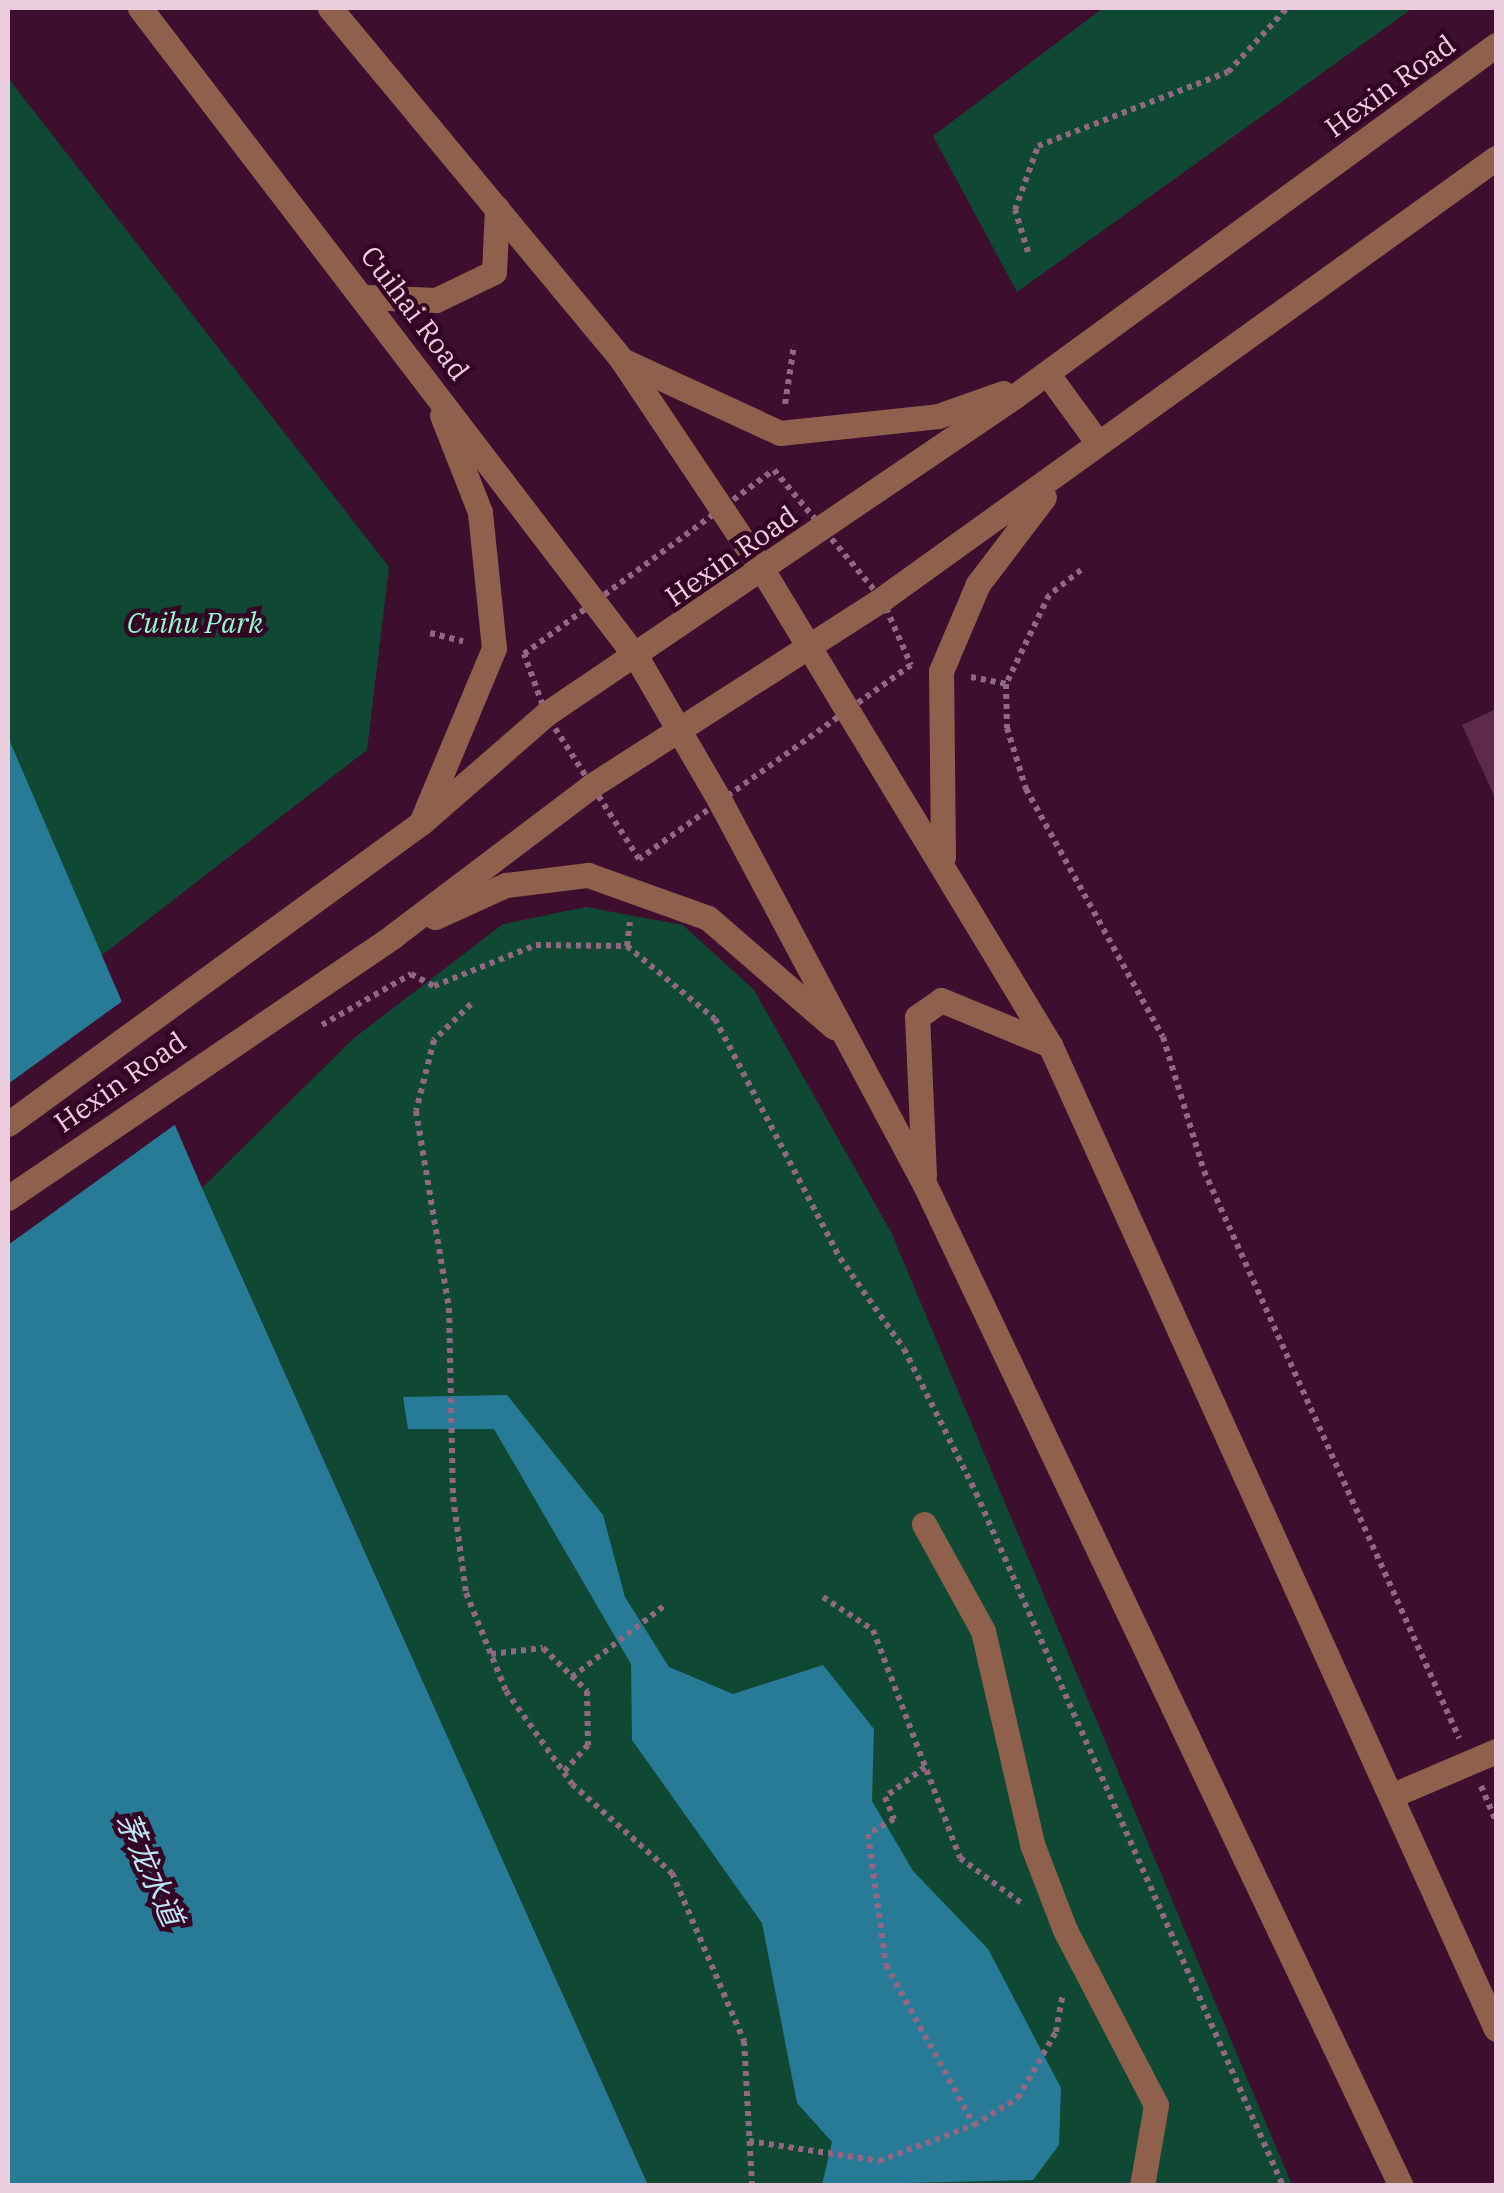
<!DOCTYPE html>
<html>
<head>
<meta charset="utf-8">
<style>
  body { margin:0 }
  #map { position:relative; width:1504px; height:2193px; overflow:hidden; background:#3e0e2e; font-family:"IBM Plex Serif","Noto Sans SC",serif }
  div>[style] { position:absolute }
  [style*='--x'] { left:calc(var(--x)*1px); top:calc(var(--y)*1px); width:calc(var(--w)*1px); rotate:calc(var(--a)*1deg) }
  .green>* { inset:0; background:#0f4833 }
  .water>* { inset:0; background:#287b97 }
  .pier>* { inset:0; background:#3e0e2e }
  .building>* { inset:0; background:#5d2a49 }
  .path>* { height:6px; margin-top:-3px; transform-origin:0; background:repeating-linear-gradient(90deg,#906881 0 5px,transparent 0 10px) }
  .minor>* { height:25px; margin:-12.5px; padding:0 12.5px; transform-origin:12.5px; border-radius:12.5px; background:#8f614d }
  span { translate:-50% -50%; white-space:nowrap; text-align:center; line-height:1.15; -webkit-text-stroke:9px #330424; paint-order:stroke }
  .street-label { font-size:28px; color:#eccdde }
  .park-label { font-size:28px; color:#90facd; font-style:italic }
  .water-label { font-size:30px; color:#bce4f4; font-style:italic }
  .frame { position:absolute; inset:0; border:10px solid #eccdde; pointer-events:none }
</style>
</head>
<body>
<div id="map">
  <div class="green">
    <i style="clip-path:polygon(1103px 8px,1413px 8px,1017px 292px,933px 136px)"></i>
    <i style="clip-path:polygon(8px 78px,389px 567px,367px 750px,8px 1028px)"></i>
    <i style="clip-path:polygon(586px 907px,683px 925px,754px 990px,891px 1232px,1292px 2185px,648px 2185px,202px 1188px,354px 1038px,503px 924px)"></i>
  </div>
  <div class="water">
    <i style="clip-path:polygon(8px 737px,202px 1188px,648px 2185px,8px 2185px)"></i>
    <i style="clip-path:polygon(507px 1395px,603px 1515px,625px 1597px,669px 1667px,733px 1694px,823px 1665px,874px 1729px,872px 1801px,913px 1871px,988px 1949px,1061px 2088px,1059px 2145px,1033px 2180px,822px 2185px,832px 2142px,797px 2103px,762px 1923px,632px 1740px,631px 1664px,494px 1429px,408px 1429px,403px 1397px)"></i>
  </div>
  <div class="pier">
    <i style="clip-path:polygon(128px 997px,180px 1121px,8px 1245px,8px 1084px)"></i>
  </div>
  <div class="building">
    <i style="clip-path:polygon(1496px 709px,1496px 800px,1462px 725px)"></i>
  </div>
  <div class="path">
    <i style="--x:1028;--y:252;--w:44;--a:-107.2"></i>
    <i style="--x:1015;--y:210;--w:68;--a:-70.2"></i>
    <i style="--x:1038;--y:146;--w:204;--a:-21.3"></i>
    <i style="--x:1228;--y:72;--w:87;--a:-47.3"></i>
    <i style="--x:785;--y:404;--w:60;--a:-81.3"></i>
    <i style="--x:774;--y:470;--w:168;--a:50.1"></i>
    <i style="--x:882;--y:599;--w:72;--a:66.3"></i>
    <i style="--x:911;--y:665;--w:334;--a:144.5"></i>
    <i style="--x:639;--y:859;--w:172;--a:-122.7"></i>
    <i style="--x:546;--y:714;--w:64;--a:-110.1"></i>
    <i style="--x:524;--y:654;--w:310;--a:-36.4"></i>
    <i style="--x:1081;--y:570;--w:41;--a:142"></i>
    <i style="--x:1049;--y:595;--w:99;--a:115.8"></i>
    <i style="--x:1006;--y:684;--w:44;--a:88.7"></i>
    <i style="--x:1007;--y:728;--w:64;--a:72.7"></i>
    <i style="--x:1026;--y:789;--w:283;--a:61.1"></i>
    <i style="--x:1163;--y:1037;--w:140;--a:73"></i>
    <i style="--x:1204;--y:1171;--w:622;--a:65.78"></i>
    <i style="--x:430;--y:633;--w:34;--a:14"></i>
    <i style="--x:971;--y:677;--w:36;--a:11"></i>
    <i style="--x:627;--y:946;--w:24;--a:-83"></i>
    <i style="--x:471;--y:1004;--w:52;--a:135.8"></i>
    <i style="--x:434;--y:1040;--w:73;--a:104.2"></i>
    <i style="--x:416;--y:1111;--w:200;--a:80.5"></i>
    <i style="--x:449;--y:1308;--w:189;--a:88.8"></i>
    <i style="--x:453;--y:1497;--w:97;--a:82.3"></i>
    <i style="--x:466;--y:1593;--w:106;--a:67.8"></i>
    <i style="--x:506;--y:1691;--w:114;--a:54.6"></i>
    <i style="--x:572;--y:1784;--w:134;--a:41.7"></i>
    <i style="--x:672;--y:1873;--w:183;--a:66.8"></i>
    <i style="--x:744;--y:2041;--w:145;--a:86.8"></i>
    <i style="--x:322;--y:1025;--w:103;--a:-29.8"></i>
    <i style="--x:411;--y:974;--w:26;--a:28"></i>
    <i style="--x:434;--y:986;--w:110;--a:-21.9"></i>
    <i style="--x:536;--y:945;--w:91;--a:0.6"></i>
    <i style="--x:627;--y:946;--w:114;--a:39.7"></i>
    <i style="--x:715;--y:1019;--w:270;--a:62.4"></i>
    <i style="--x:840;--y:1258;--w:111;--a:54.9"></i>
    <i style="--x:904;--y:1349;--w:161;--a:63.4"></i>
    <i style="--x:976;--y:1493;--w:758;--a:66.11"></i>
    <i style="--x:823;--y:1597;--w:60;--a:33.4"></i>
    <i style="--x:873;--y:1630;--w:244;--a:69.1"></i>
    <i style="--x:960;--y:1858;--w:79;--a:36.3"></i>
    <i style="--x:491;--y:1654;--w:52;--a:-6.6"></i>
    <i style="--x:543;--y:1648;--w:62;--a:44.3"></i>
    <i style="--x:587;--y:1691;--w:54;--a:88.9"></i>
    <i style="--x:588;--y:1745;--w:36;--a:132"></i>
    <i style="--x:572;--y:1677;--w:118;--a:-37.7"></i>
    <i style="--x:925;--y:1767;--w:50;--a:143.1"></i>
    <i style="--x:885;--y:1797;--w:24;--a:68"></i>
    <i style="--x:894;--y:1819;--w:30;--a:150"></i>
    <i style="--x:868;--y:1834;--w:132;--a:82.2"></i>
    <i style="--x:886;--y:1965;--w:183;--a:61.2"></i>
    <i style="--x:1481;--y:1786;--w:38;--a:67"></i>
    <i style="--x:749;--y:2141;--w:132;--a:8.7"></i>
    <i style="--x:879;--y:2161;--w:102;--a:-20.8"></i>
    <i style="--x:974;--y:2125;--w:52;--a:-31.5"></i>
    <i style="--x:1018;--y:2098;--w:76;--a:-60.1"></i>
    <i style="--x:1056;--y:2032;--w:39;--a:-80"></i>
  </div>
  <div class="minor">
    <i style="--x:140;--y:8;--w:818;--a:52.6"></i>
    <i style="--x:637;--y:658;--w:168;--a:59.9"></i>
    <i style="--x:721;--y:803;--w:431;--a:61.9"></i>
    <i style="--x:924;--y:1183;--w:1111;--a:64.57"></i>
    <i style="--x:330;--y:8;--w:457;--a:50.3"></i>
    <i style="--x:622;--y:360;--w:254;--a:56.2"></i>
    <i style="--x:763;--y:571;--w:554;--a:58.81"></i>
    <i style="--x:1050;--y:1045;--w:1080;--a:65.62"></i>
    <i style="--x:366;--y:297;--w:70;--a:2.5"></i>
    <i style="--x:436;--y:300;--w:64;--a:-25.8"></i>
    <i style="--x:494;--y:272;--w:64;--a:-87.3"></i>
    <i style="--x:622;--y:360;--w:174;--a:24.8"></i>
    <i style="--x:780;--y:433;--w:159;--a:-6.1"></i>
    <i style="--x:938;--y:416;--w:69;--a:-19.5"></i>
    <i style="--x:1047;--y:373;--w:87;--a:53.9"></i>
    <i style="--x:423;--y:818;--w:184;--a:-67.3"></i>
    <i style="--x:494;--y:648;--w:137;--a:-95.9"></i>
    <i style="--x:480;--y:512;--w:104;--a:-111.4"></i>
    <i style="--x:943;--y:857;--w:186;--a:-90.6"></i>
    <i style="--x:941;--y:671;--w:95;--a:-67"></i>
    <i style="--x:978;--y:584;--w:109;--a:-52.8"></i>
    <i style="--x:435;--y:917;--w:78;--a:-24.3"></i>
    <i style="--x:506;--y:885;--w:83;--a:-7"></i>
    <i style="--x:588;--y:875;--w:127;--a:19.7"></i>
    <i style="--x:708;--y:918;--w:167;--a:40.9"></i>
    <i style="--x:8;--y:1124;--w:511;--a:-36.09"></i>
    <i style="--x:421;--y:823;--w:166;--a:-41.1"></i>
    <i style="--x:546;--y:714;--w:567;--a:-34.14"></i>
    <i style="--x:1015;--y:396;--w:595;--a:-36.12"></i>
    <i style="--x:924;--y:1175;--w:158;--a:-92.5"></i>
    <i style="--x:917;--y:1017;--w:29;--a:-35"></i>
    <i style="--x:941;--y:1000;--w:118;--a:22.4"></i>
    <i style="--x:8;--y:1198;--w:466;--a:-34.2"></i>
    <i style="--x:393;--y:936;--w:248;--a:-37.1"></i>
    <i style="--x:591;--y:786;--w:346;--a:-32.7"></i>
    <i style="--x:882;--y:599;--w:756;--a:-35.69"></i>
    <i style="--x:924;--y:1524;--w:122;--a:61.1"></i>
    <i style="--x:983;--y:1631;--w:219;--a:77"></i>
    <i style="--x:1032;--y:1844;--w:92;--a:69"></i>
    <i style="--x:1065;--y:1930;--w:197;--a:62.5"></i>
    <i style="--x:1156;--y:2105;--w:82;--a:99.8"></i>
    <i style="--x:1393;--y:1795;--w:112;--a:-23.1"></i>
  </div>
  <div class="street-label">
    <span style="left:1390px;top:86px;rotate:-36deg">Hexin Road</span>
    <span style="left:415px;top:313px;rotate:53deg">Cuihai Road</span>
    <span style="left:731px;top:556px;rotate:-35deg">Hexin Road</span>
    <span style="left:120px;top:1082px;rotate:-35deg">Hexin Road</span>
  </div>
  <div class="park-label">
    <span style="left:195px;top:623px">Cuihu Park</span>
  </div>
  <div class="water-label">
    <span style="left:150px;top:1869px;rotate:66deg">茅龙水道</span>
  </div>
  <div class="frame"></div>
</div>
</body>
</html>
